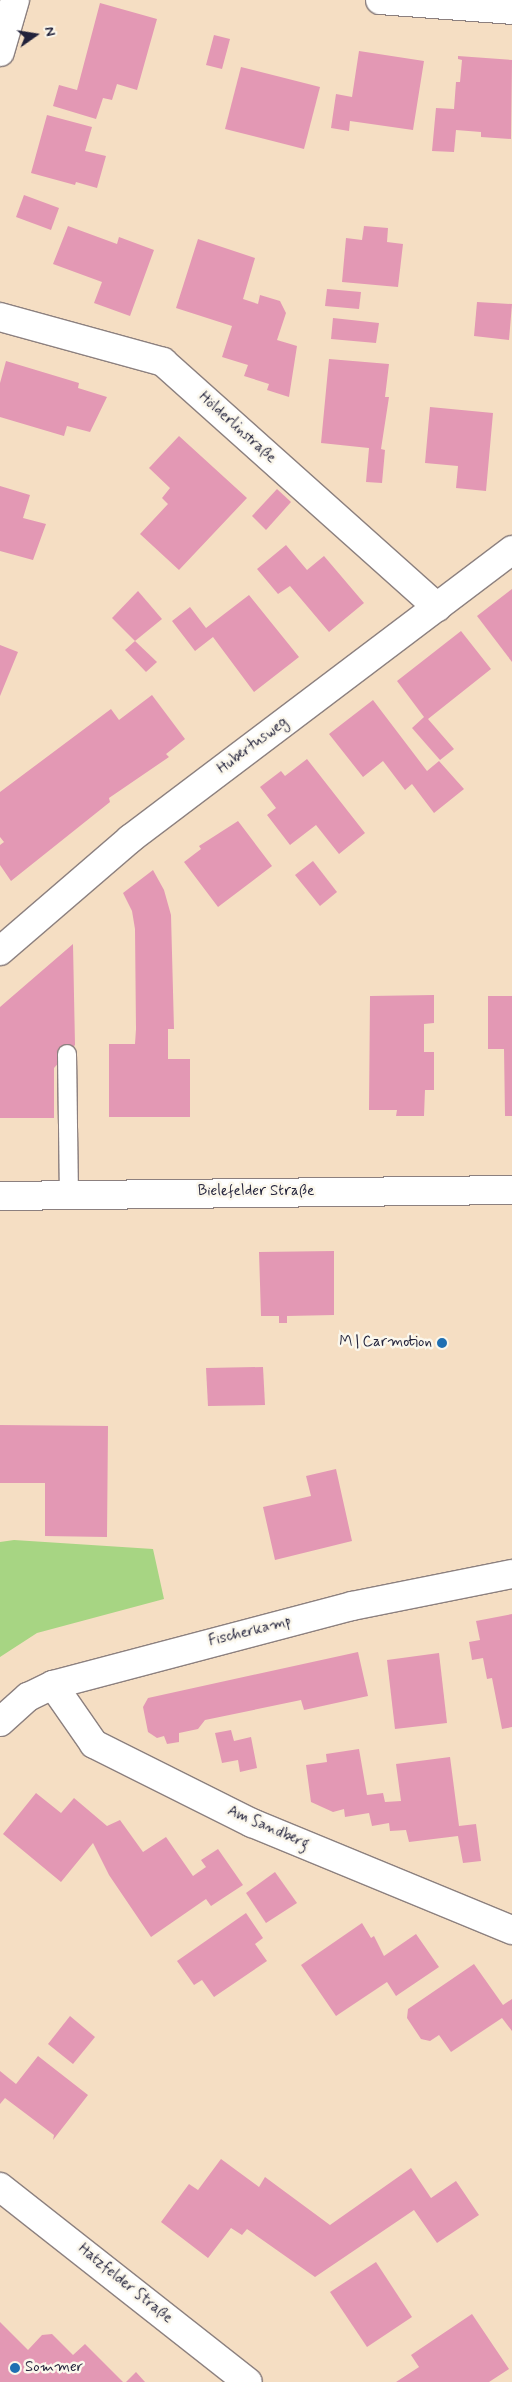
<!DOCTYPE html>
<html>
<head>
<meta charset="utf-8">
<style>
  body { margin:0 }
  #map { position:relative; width:512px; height:2382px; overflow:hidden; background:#f5dec3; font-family:Mynerve,sans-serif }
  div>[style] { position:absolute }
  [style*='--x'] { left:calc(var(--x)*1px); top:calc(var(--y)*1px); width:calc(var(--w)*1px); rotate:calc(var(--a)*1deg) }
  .green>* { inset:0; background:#a7d583 }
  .building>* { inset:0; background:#e398b4 }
  .roads { filter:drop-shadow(1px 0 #8c807f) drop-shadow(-1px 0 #8c807f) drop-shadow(0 1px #8c807f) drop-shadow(0 -1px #8c807f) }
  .lane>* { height:18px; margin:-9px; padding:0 9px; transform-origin:9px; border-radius:9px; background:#fff }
  .street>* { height:28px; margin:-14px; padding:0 14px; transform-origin:14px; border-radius:14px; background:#fff }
  .secondary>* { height:28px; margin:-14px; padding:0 14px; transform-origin:14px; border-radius:14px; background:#fff }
  .dots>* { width:14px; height:14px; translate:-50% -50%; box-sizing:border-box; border:2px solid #fbf7ec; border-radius:50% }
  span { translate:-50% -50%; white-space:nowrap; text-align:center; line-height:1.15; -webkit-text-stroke:5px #fbf7ec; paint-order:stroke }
  .street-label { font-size:15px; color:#22223b }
  .poi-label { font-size:15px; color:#22223b }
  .right { translate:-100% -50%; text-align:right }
  .left { translate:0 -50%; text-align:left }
  .north { position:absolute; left:10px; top:10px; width:50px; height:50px; -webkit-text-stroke:4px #fbf7ec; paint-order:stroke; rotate:77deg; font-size:14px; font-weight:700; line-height:20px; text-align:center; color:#22223b }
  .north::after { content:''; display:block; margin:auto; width:18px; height:22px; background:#22223b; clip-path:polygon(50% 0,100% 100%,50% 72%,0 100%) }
</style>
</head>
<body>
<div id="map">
  <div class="green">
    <i style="clip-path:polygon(14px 1540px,153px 1549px,164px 1599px,37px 1633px,0 1657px,0 1542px)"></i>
  </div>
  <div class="building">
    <i style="clip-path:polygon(100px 3px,157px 19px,137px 90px,117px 84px,112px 100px,103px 98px,96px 119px,53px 106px,59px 85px,77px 90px)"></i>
    <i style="clip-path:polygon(214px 35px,230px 39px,222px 69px,206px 65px)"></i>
    <i style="clip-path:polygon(359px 51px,424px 61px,413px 130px,350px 121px,349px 131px,331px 128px,336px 94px,352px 97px)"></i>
    <i style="clip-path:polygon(458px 56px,512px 60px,511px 139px,481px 137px,481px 132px,456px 130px,454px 152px,432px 151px,436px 108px,454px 109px,456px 82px,460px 82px,462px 60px,458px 59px)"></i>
    <i style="clip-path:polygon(241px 67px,320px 87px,304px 149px,225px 129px)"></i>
    <i style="clip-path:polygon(47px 115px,92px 127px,85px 151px,106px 156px,97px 188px,76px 182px,75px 185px,31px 173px)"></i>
    <i style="clip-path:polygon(24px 195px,59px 208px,51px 230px,16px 217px)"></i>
    <i style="clip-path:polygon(68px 226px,117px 244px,119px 237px,154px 250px,130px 316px,94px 303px,102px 282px,53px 264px)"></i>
    <i style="clip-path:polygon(364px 226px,388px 228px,387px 242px,403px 244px,398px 287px,342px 282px,346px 238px,362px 240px)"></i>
    <i style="clip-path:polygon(198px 239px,255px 258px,243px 299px,258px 304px,260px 295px,280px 301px,286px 313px,277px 340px,297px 346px,289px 397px,267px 390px,269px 384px,244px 376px,248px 365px,222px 357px,232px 326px,176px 308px)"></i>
    <i style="clip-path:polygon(327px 289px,361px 292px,359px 309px,325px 306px)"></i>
    <i style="clip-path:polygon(477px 302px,512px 304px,509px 340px,474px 336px)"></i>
    <i style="clip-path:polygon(333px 318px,379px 323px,376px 343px,331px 339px)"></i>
    <i style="clip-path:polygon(329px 359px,389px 364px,385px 397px,389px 397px,381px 449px,385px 450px,382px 483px,366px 482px,369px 448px,321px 443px)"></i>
    <i style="clip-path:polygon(6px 361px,79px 383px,78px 388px,107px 397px,90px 432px,67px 426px,64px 436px,0 417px,0 383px)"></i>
    <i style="clip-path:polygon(430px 407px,493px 413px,486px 491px,456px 488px,458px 466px,425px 463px)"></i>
    <i style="clip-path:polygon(179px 436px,247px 498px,179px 570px,140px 534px,168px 504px,162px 498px,170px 488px,149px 468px)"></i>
    <i style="clip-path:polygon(0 486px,30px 495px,23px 518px,46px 524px,33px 560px,0 551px)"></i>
    <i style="clip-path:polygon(277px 489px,291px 502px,266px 530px,252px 516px)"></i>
    <i style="clip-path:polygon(286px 545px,307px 570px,324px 556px,364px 603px,329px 632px,290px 586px,278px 594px,257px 569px)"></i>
    <i style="clip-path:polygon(512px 589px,512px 662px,477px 616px)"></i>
    <i style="clip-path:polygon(138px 591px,162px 619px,135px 641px,112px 618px)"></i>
    <i style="clip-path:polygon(249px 595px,299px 657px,254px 692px,213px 637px,195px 651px,172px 621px,190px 607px,206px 628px)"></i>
    <i style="clip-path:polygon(461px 631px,491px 669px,428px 719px,454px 749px,440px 760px,412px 728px,424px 717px,397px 681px)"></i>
    <i style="clip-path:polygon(135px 641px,157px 662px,146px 672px,125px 650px)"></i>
    <i style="clip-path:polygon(0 645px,18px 652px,0 696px)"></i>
    <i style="clip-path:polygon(152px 695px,185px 739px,166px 754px,169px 757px,109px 798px,110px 802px,11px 881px,0 865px,0 845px,4px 842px,0 837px,0 792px,111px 709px,119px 720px)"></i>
    <i style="clip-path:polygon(373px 700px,427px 771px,439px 761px,464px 789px,434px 813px,412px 784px,405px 790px,383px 761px,363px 777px,329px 734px)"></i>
    <i style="clip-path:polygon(307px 759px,365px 833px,339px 854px,316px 825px,290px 845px,267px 815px,276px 808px,260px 787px,281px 771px,285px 776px)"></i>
    <i style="clip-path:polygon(238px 821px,272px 866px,218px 907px,184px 862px,201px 849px,199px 846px)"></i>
    <i style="clip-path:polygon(313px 861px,337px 892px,320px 906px,295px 875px)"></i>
    <i style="clip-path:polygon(153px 870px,164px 890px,171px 915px,174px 1029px,168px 1029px,168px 1059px,190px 1059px,190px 1117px,109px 1117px,109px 1044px,135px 1044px,136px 1029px,135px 929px,132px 911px,123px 893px)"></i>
    <i style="clip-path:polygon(73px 944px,75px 1045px,54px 1068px,54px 1118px,0 1118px,0 1007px)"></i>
    <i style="clip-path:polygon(434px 995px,434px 1023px,424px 1024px,424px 1052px,434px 1052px,434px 1090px,425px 1090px,424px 1116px,396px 1116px,397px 1110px,369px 1110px,370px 996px)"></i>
    <i style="clip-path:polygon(488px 996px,512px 996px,512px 1116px,505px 1116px,504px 1049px,488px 1049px)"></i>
    <i style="clip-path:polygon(334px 1251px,334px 1315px,287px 1316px,287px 1323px,279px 1323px,279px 1316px,261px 1316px,259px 1252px)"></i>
    <i style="clip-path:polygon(263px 1367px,265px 1405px,208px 1406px,206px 1368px)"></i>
    <i style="clip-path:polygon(0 1425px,108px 1426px,107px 1537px,45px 1536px,45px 1483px,0 1483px)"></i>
    <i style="clip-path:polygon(336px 1469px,352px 1541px,275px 1560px,263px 1507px,311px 1496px,306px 1476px)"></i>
    <i style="clip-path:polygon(512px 1614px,512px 1727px,502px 1729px,492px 1678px,487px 1679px,483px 1658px,472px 1660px,469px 1642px,480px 1640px,476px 1621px)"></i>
    <i style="clip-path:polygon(358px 1652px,368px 1696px,304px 1710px,301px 1700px,205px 1720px,198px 1729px,179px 1733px,179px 1742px,167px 1744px,164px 1736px,157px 1738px,148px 1732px,143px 1707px,148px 1698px)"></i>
    <i style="clip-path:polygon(439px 1653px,447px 1723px,395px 1729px,387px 1660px)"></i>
    <i style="clip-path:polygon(231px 1730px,234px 1741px,251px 1737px,257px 1768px,240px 1772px,238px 1760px,222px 1763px,215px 1733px)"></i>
    <i style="clip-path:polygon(359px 1749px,367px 1795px,383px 1793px,385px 1802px,401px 1801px,396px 1764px,450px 1757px,459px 1826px,476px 1824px,481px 1861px,463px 1863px,458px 1836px,409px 1842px,406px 1830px,390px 1831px,389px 1823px,372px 1826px,369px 1813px,345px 1817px,344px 1809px,333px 1812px,311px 1802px,306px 1765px,327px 1762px,326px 1754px)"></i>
    <i style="clip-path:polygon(36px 1793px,61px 1813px,74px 1798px,107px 1826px,120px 1820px,143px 1852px,166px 1837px,193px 1876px,206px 1867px,201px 1860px,218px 1849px,243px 1885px,211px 1906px,206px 1899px,151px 1937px,109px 1875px,93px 1843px,61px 1882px,3px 1834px)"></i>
    <i style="clip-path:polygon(275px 1872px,297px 1903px,266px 1923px,246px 1893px)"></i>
    <i style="clip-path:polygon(246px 1913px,263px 1938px,255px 1944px,267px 1961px,214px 1997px,202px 1980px,194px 1985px,177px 1961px)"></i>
    <i style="clip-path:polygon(362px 1923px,371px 1938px,374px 1936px,384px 1956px,416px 1934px,439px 1967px,396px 1996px,387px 1982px,336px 2016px,301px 1965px)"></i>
    <i style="clip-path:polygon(474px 1964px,503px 2005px,512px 1999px,512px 2031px,502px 2018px,451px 2052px,439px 2035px,430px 2041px,421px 2039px,407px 2018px,408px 2009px)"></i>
    <i style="clip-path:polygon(70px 2016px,95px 2037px,73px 2064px,48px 2044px)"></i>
    <i style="clip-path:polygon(38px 2056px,88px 2095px,53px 2140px,54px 2135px,5px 2098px,0 2104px,0 2071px,16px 2084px)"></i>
    <i style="clip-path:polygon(221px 2159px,259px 2187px,265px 2177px,330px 2225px,411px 2168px,431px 2198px,456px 2181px,479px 2215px,437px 2243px,414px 2210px,315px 2277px,247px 2229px,242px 2235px,231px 2228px,208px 2258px,161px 2222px,189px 2184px,198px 2190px)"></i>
    <i style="clip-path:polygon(376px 2262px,412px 2317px,367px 2347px,330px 2292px)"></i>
    <i style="clip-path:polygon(472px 2314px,509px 2369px,489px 2382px,396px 2382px,419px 2367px,411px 2355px)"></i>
    <i style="clip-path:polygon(0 2322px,28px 2350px,42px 2335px,52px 2334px,73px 2355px,85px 2344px,123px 2382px,0 2382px)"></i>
    <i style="clip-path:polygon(136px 2372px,145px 2382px,126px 2382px)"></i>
  </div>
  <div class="roads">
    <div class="lane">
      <i style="--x:67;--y:1054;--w:141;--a:89.2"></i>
    </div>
    <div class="street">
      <i style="--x:380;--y:0;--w:132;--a:4.3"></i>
      <i style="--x:0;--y:317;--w:169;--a:15.4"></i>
      <i style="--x:163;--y:362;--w:368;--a:41.8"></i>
      <i style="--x:0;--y:951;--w:172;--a:-40.7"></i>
      <i style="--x:130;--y:839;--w:479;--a:-37.1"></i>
      <i style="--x:53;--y:1685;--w:72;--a:55.2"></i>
      <i style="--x:94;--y:1744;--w:177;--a:26.6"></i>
      <i style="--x:252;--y:1823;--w:281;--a:22.4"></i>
      <i style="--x:0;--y:1722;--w:38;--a:-42"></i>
      <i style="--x:28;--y:1697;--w:28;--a:-26"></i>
      <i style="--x:53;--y:1685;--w:309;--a:-14.8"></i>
      <i style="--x:352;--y:1606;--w:163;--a:-11.3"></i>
    </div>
    <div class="secondary">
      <i style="--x:0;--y:52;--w:54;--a:-73.9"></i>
      <i style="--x:0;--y:1196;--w:512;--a:-0.67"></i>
      <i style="--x:0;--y:2187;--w:315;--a:38.2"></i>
    </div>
  </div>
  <div class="dots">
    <i style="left:442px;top:1343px;background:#1f6fb2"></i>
    <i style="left:15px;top:2368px;background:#1f6fb2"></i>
  </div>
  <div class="street-label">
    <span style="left:237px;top:428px;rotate:42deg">Hölderlinstraße</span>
    <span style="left:253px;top:746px;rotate:-37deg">Hubertusweg</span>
    <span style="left:256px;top:1192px">Bielefelder Straße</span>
    <span style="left:250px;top:1632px;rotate:-14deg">Fischerkamp</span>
    <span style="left:268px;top:1828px;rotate:24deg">Am Sandberg</span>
    <span style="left:125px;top:2284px;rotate:39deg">Hatzfelder Straße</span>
  </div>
  <div class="poi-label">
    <span class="right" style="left:432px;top:1343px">M | Carmotion</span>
    <span class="left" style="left:25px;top:2368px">Sommer</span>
  </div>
  <div class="north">N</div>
</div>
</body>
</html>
